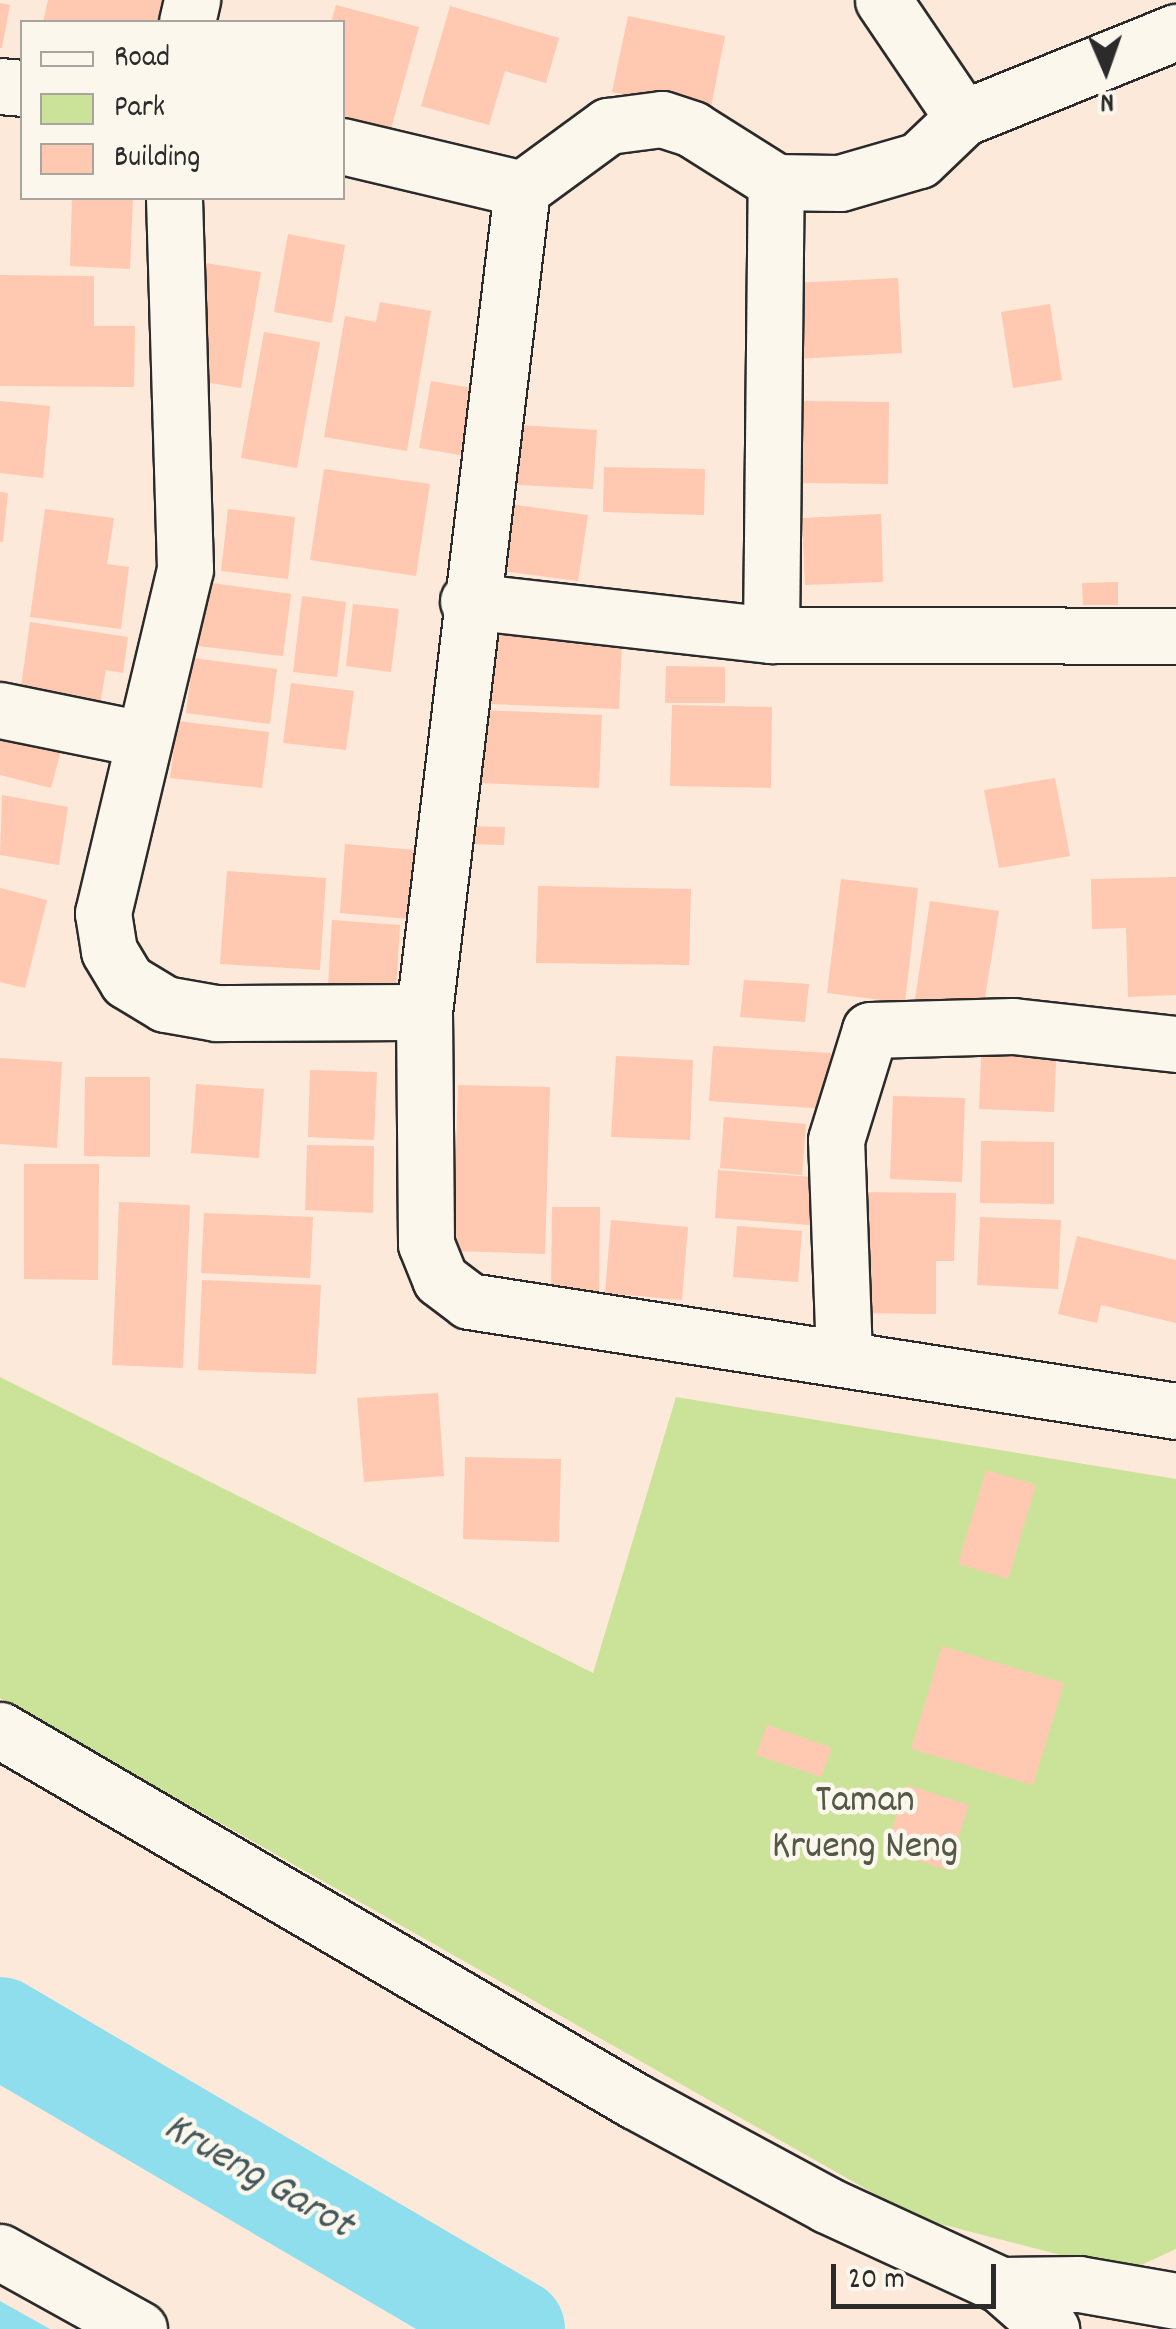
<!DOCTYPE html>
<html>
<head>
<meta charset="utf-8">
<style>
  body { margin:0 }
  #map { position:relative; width:1176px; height:2329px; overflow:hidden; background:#fce9da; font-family:Dekko,sans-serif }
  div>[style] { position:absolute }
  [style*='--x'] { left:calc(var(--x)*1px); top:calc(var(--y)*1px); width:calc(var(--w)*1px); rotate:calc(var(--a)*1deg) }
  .green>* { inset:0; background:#cbe399 }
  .water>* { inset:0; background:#8fdeee }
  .river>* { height:100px; margin:-50px; padding:0 50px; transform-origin:50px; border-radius:50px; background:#8fdeee }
  .building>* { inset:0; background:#fec8b1 }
  .roads { filter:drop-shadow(2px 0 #2b2b2b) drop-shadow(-2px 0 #2b2b2b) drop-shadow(0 2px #2b2b2b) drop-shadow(0 -2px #2b2b2b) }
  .minor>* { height:55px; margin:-27.5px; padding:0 27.5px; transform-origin:27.5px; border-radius:27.5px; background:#fbf7ec }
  span { translate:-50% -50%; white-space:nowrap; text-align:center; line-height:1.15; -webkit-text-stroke:9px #fbf7ec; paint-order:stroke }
  .park-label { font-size:40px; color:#535946 }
  .water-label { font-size:42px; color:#44585c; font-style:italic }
  .legend { position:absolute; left:20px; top:20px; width:325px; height:180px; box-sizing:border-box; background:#fbf7ec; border:2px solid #a8a59f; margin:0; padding:12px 18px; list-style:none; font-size:30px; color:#2b2b2b }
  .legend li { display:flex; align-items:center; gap:20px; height:50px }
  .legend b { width:50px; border:2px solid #a8a59f }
  .north { position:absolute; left:1056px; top:20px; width:100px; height:100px; -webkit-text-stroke:8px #fbf7ec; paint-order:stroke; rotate:178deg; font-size:28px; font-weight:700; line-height:40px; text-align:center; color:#2b2b2b }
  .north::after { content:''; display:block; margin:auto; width:35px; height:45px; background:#2b2b2b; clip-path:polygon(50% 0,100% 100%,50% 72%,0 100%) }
  .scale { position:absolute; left:831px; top:2264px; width:165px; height:45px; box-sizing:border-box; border:5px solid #2b2b2b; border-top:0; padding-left:12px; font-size:30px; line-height:35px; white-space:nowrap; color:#2b2b2b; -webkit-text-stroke:8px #fbf7ec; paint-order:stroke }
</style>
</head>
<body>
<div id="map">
  <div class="green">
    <i style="clip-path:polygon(0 1377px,593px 1673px,676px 1397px,1176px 1479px,1176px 2249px,1126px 2272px,917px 2218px,0 1698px)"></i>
  </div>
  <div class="water">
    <i style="clip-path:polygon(0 2301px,50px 2329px,0 2329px)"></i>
  </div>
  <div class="river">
    <i style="--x:0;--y:2027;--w:597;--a:30.39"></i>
  </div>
  <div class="building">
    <i style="clip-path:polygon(48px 0,174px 0,170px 22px,43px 22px)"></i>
    <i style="clip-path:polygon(0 3px,10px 5px,2px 48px,0 48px)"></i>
    <i style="clip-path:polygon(336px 5px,419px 27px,389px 136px,342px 123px,342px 22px,331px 22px)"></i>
    <i style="clip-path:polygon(450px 6px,559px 38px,546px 83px,505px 71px,489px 125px,421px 106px)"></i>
    <i style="clip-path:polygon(628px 16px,725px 36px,710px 112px,612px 92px)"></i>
    <i style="clip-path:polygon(72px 198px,133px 198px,130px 269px,70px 266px)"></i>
    <i style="clip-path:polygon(288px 234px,345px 245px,332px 323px,274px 312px)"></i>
    <i style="clip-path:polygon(206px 263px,261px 272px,241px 388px,187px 379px)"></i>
    <i style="clip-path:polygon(0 275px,94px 276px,94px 326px,135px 326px,134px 387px,0 386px)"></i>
    <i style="clip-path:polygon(898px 278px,902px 353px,795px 359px,791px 283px)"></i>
    <i style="clip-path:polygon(380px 302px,431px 311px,407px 451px,324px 437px,345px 316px,376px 322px)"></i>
    <i style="clip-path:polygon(1050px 304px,1062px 380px,1013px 388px,1001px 312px)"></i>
    <i style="clip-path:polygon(264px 332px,320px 342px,297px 468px,241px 458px)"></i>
    <i style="clip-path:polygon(431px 381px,472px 388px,460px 455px,419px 448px)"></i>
    <i style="clip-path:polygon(0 401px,50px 406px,43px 478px,0 473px)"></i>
    <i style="clip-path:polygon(803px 401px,889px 402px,888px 484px,802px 483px)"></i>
    <i style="clip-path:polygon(505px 424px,597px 430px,593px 489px,502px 484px)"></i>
    <i style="clip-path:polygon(604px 467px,705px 469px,704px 515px,603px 512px)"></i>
    <i style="clip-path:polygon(324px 469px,430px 484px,416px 576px,310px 560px)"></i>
    <i style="clip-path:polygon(0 492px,8px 493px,3px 542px,0 542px)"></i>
    <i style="clip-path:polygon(488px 501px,588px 515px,578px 581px,479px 568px)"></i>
    <i style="clip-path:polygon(45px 509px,114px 518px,107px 564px,129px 567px,121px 629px,30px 617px)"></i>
    <i style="clip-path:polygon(228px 509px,295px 517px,288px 579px,221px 571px)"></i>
    <i style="clip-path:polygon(881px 514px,883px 582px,805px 585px,802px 518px)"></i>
    <i style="clip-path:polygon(205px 582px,291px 594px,283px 656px,197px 646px)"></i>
    <i style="clip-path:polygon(1118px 582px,1118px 605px,1083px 605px,1082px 583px)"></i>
    <i style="clip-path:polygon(302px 596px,346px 602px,337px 677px,293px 672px)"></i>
    <i style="clip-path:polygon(353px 604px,399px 609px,391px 672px,346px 666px)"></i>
    <i style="clip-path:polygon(494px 615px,623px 621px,619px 709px,491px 704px)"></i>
    <i style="clip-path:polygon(30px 622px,128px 637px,123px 673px,106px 670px,100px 704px,20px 694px)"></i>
    <i style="clip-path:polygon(193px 658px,277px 669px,270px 724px,186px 713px)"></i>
    <i style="clip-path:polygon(666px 666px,725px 667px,725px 703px,665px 703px)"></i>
    <i style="clip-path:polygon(291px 683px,354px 691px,346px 750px,283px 743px)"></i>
    <i style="clip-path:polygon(672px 705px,772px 707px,771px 788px,670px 786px)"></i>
    <i style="clip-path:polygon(482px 710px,602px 715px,599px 788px,479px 783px)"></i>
    <i style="clip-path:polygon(177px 721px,269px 732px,262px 788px,170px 778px)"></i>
    <i style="clip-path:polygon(0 731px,66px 732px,51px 788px,0 775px)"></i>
    <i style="clip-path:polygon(1055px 778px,1070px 856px,999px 868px,984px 790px)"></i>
    <i style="clip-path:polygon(2px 795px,68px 807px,59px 865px,0 855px)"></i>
    <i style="clip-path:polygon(465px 826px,505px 827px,504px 845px,464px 844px)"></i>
    <i style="clip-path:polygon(345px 844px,415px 850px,410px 919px,340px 913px)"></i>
    <i style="clip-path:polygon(227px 871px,326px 878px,320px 970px,220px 964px)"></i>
    <i style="clip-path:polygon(1176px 877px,1176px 995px,1128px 997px,1126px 928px,1092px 929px,1091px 879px)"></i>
    <i style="clip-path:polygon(841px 879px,918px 888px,905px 1003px,827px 993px)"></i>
    <i style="clip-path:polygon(538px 886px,691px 889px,689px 965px,536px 963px)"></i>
    <i style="clip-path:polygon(0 888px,47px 900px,25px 988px,0 982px)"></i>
    <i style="clip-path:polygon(930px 901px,999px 911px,983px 1010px,915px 999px)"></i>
    <i style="clip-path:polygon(332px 920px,400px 925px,396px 990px,328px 986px)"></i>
    <i style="clip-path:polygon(744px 980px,809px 984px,805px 1022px,740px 1017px)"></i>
    <i style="clip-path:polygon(982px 1037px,1057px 1040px,1054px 1112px,979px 1109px)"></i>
    <i style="clip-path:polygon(713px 1046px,831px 1053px,827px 1109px,709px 1101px)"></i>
    <i style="clip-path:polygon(616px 1056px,693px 1060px,690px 1140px,611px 1137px)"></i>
    <i style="clip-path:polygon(0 1058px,62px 1062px,57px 1148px,0 1144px)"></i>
    <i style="clip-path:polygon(310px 1070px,377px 1072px,374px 1140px,308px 1137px)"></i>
    <i style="clip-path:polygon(85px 1077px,150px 1077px,150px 1157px,84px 1156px)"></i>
    <i style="clip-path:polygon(196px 1084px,264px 1089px,259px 1158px,191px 1153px)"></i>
    <i style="clip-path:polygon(458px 1085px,550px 1087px,545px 1254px,453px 1251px)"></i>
    <i style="clip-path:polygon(893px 1096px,965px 1098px,962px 1182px,890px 1179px)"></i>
    <i style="clip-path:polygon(724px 1117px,806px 1124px,802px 1175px,720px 1168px)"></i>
    <i style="clip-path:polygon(981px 1141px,1054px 1142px,1054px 1204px,980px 1203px)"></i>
    <i style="clip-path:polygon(307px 1145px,374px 1146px,373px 1213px,305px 1210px)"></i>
    <i style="clip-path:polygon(24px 1164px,99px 1164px,98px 1280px,24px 1279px)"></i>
    <i style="clip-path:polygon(718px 1170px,827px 1178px,824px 1226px,715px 1218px)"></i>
    <i style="clip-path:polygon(854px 1192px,956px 1193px,954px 1261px,936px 1261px,936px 1314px,853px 1313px)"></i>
    <i style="clip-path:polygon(119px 1202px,190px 1205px,183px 1368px,112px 1365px)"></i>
    <i style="clip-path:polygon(552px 1207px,600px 1207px,599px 1298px,551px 1297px)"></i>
    <i style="clip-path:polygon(204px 1213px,313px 1217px,310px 1278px,201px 1273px)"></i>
    <i style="clip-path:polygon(980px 1217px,1061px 1220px,1058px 1289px,977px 1285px)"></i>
    <i style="clip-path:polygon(611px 1220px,688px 1227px,682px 1300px,605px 1293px)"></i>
    <i style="clip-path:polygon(737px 1226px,802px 1231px,798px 1282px,733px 1277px)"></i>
    <i style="clip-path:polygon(1077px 1236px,1176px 1260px,1176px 1323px,1101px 1305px,1097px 1323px,1058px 1314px)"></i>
    <i style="clip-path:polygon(202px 1280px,321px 1285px,316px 1374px,198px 1370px)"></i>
    <i style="clip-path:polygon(438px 1393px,444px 1476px,364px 1482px,357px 1398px)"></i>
    <i style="clip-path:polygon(465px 1457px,561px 1459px,559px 1542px,463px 1539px)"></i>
    <i style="clip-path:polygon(986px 1470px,1036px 1485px,1008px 1579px,958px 1564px)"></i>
    <i style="clip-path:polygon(942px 1646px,1064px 1683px,1033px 1785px,911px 1749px)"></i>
    <i style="clip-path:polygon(767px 1725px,832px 1748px,821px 1777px,756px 1755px)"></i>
    <i style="clip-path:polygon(907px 1785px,969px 1805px,947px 1870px,885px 1850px)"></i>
  </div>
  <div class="roads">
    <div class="minor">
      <i style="--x:883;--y:0;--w:143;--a:55.9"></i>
      <i style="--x:187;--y:22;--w:23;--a:-77"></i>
      <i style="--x:0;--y:86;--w:22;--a:5"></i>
      <i style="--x:342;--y:146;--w:185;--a:13.4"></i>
      <i style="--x:522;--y:189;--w:107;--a:-36.2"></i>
      <i style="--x:608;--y:126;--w:54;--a:-7.4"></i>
      <i style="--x:662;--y:119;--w:32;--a:18"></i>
      <i style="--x:692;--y:129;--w:99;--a:32.2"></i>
      <i style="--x:776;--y:182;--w:64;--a:0.9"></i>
      <i style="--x:840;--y:183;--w:82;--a:-16.2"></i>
      <i style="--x:919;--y:160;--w:61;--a:-43.7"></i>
      <i style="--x:963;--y:118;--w:230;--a:-22"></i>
      <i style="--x:522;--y:189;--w:829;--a:96.79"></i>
      <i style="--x:424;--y:1012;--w:232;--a:89.5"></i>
      <i style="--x:426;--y:1244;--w:38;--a:68"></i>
      <i style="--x:440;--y:1279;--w:36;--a:37"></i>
      <i style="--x:469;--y:1301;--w:716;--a:8.84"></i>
      <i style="--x:174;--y:198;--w:371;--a:88.3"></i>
      <i style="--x:185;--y:569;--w:354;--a:103.4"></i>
      <i style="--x:103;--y:913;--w:38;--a:81"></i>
      <i style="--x:109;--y:951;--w:35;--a:59"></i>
      <i style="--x:127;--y:981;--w:44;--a:31.2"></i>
      <i style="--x:165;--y:1004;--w:52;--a:10"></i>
      <i style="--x:216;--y:1013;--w:208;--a:-0.3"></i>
      <i style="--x:468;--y:601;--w:305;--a:6.4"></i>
      <i style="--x:771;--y:635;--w:453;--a:-89.4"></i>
      <i style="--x:771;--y:635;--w:405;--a:0.1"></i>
      <i style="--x:0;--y:710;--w:146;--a:11.5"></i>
      <i style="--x:844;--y:1356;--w:216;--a:-92.1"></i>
      <i style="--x:836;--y:1140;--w:115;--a:-72.8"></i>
      <i style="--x:870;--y:1030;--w:143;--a:-1.6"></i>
      <i style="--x:1013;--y:1026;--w:164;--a:6.3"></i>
      <i style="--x:0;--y:1730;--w:735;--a:30.3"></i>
      <i style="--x:635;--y:2101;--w:218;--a:28.4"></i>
      <i style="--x:827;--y:2205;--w:192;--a:24.7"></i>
      <i style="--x:1001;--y:2285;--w:67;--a:41.3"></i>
      <i style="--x:0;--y:2252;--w:159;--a:29"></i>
      <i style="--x:1001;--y:2285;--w:78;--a:-0.7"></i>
      <i style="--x:1079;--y:2284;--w:98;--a:9.9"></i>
    </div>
  </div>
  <div class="park-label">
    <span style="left:865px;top:1826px">Taman<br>Krueng Neng</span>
  </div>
  <div class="water-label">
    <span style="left:257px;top:2178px;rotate:30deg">Krueng Garot</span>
  </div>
  <ul class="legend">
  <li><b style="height:12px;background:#fbf7ec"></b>Road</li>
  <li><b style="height:28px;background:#cbe399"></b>Park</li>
  <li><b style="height:28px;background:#fec8b1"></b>Building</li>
  </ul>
  <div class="north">N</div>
  <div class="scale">20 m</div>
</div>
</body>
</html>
